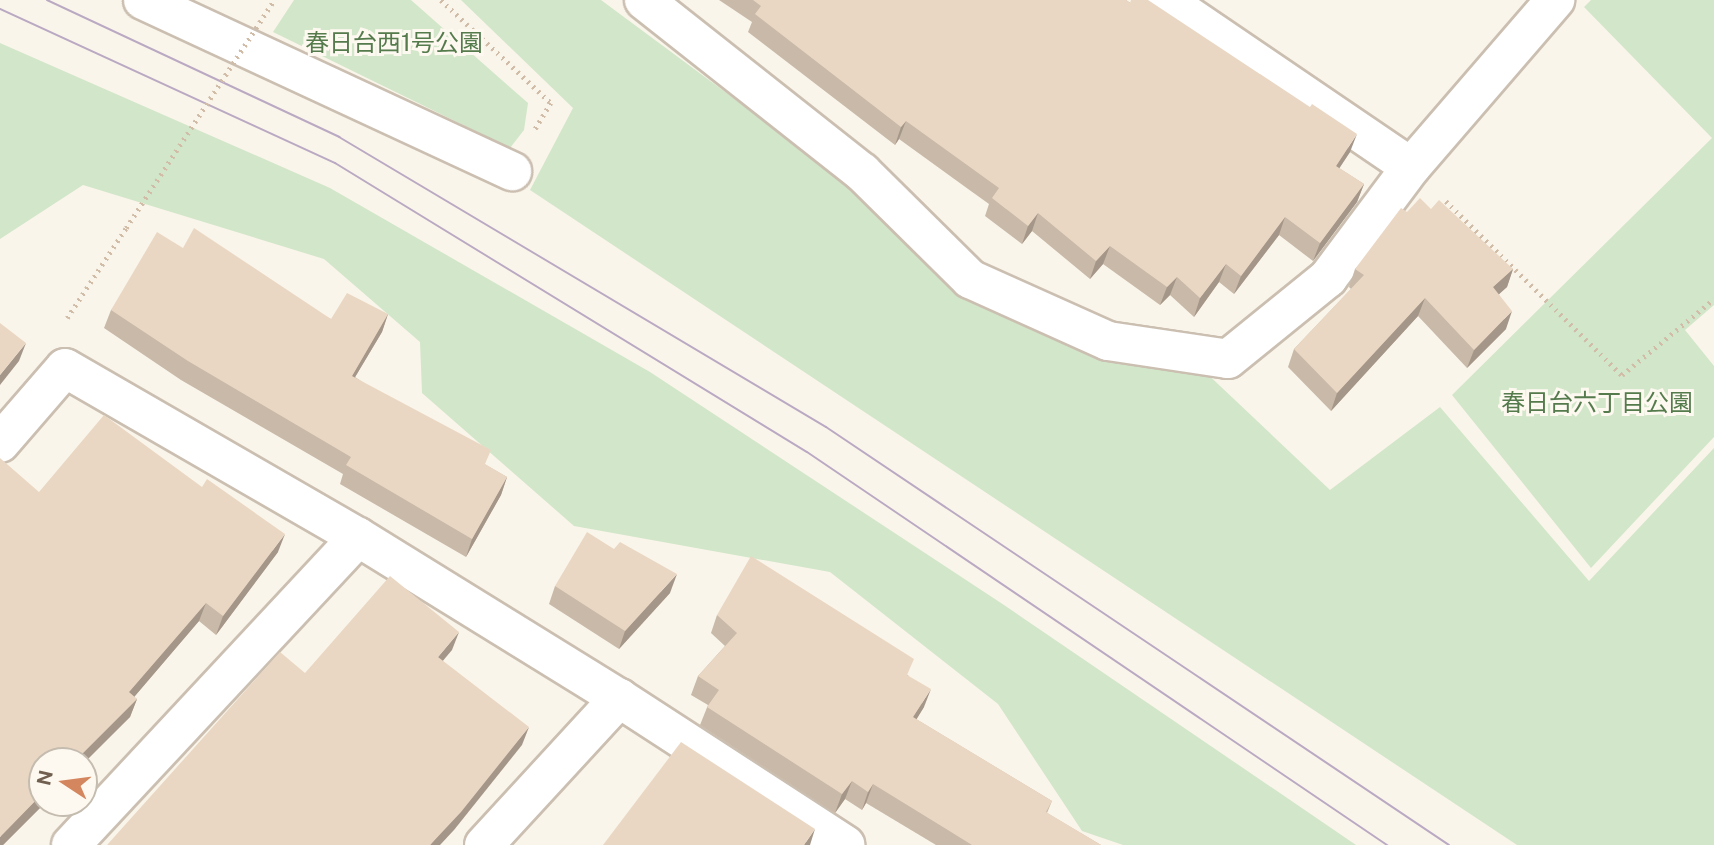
<!DOCTYPE html>
<html>
<head>
<meta charset="utf-8">
<style>
  body { margin:0 }
  #map { position:relative; width:1714px; height:845px; overflow:hidden; background:#faf5ea; font-family:"Public Sans","Noto Sans JP",sans-serif }
  div>[style] { position:absolute }
  [style*='--x'] { left:calc(var(--x)*1px); top:calc(var(--y)*1px); width:calc(var(--w)*1px); rotate:calc(var(--a)*1deg) }
  .green>* { inset:0; background:#d2e6c9 }
  .path>* { height:4.5px; margin-top:-2.25px; transform-origin:0; background:repeating-linear-gradient(90deg,#d1bca8 0 2px,transparent 0 7px) }
  .roads { filter:drop-shadow(2px 0 #cbbfb1) drop-shadow(-2px 0 #cbbfb1) drop-shadow(0 2px #cbbfb1) drop-shadow(0 -2px #cbbfb1) }
  .street>* { height:38px; margin:-19px; padding:0 19px; transform-origin:19px; border-radius:19px; background:#fff }
  .tram>* { height:2px; margin:-1px; padding:0 1px; transform-origin:1px; border-radius:1px; background:#baa9c3 }
  .path-bridge>* { height:4.5px; margin-top:-2.25px; transform-origin:0; background:repeating-linear-gradient(90deg,#d1bca8 0 2px,transparent 0 7px) }
  .wall>* { inset:0; background:#c9b9a8 }
  .shaded-wall>* { inset:0; background:#a49688 }
  .building>* { inset:0; background:#ead7c3 }
  span { translate:-50% -50%; white-space:nowrap; text-align:center; line-height:1.15; -webkit-text-stroke:6px #fdf9f0; paint-order:stroke }
  .park-label { font-size:24px; color:#557b4d }
  .north { position:absolute; left:28px; top:747px; width:70px; height:70px; box-sizing:border-box; background:#fdf9f0; border:2px solid #c5bcb0; border-radius:50%; rotate:283deg; font-size:19px; font-weight:700; line-height:28px; text-align:center; color:#716050 }
  .north::after { content:''; display:block; margin:auto; width:24px; height:32px; background:#d4865e; clip-path:polygon(50% 0,100% 100%,50% 72%,0 100%) }
</style>
</head>
<body>
<div id="map">
  <div class="green">
    <i style="clip-path:polygon(294px 0,411px 0,528px 103px,524px 130px,510px 148px,273px 32px)"></i>
    <i style="clip-path:polygon(461px 0,601px 0,832px 171px,963px 294px,1200px 367px,1330px 490px,1440px 407px,1589px 581px,1714px 448px,1714px 845px,1517px 845px,530px 190px,573px 108px)"></i>
    <i style="clip-path:polygon(1591px 0,1714px 0,1714px 305px,1685px 330px,1714px 366px,1714px 437px,1591px 568px,1452px 395px,1712px 138px,1584px 7px)"></i>
    <i style="clip-path:polygon(0 43px,330px 188px,650px 372px,1001px 603px,1356px 845px,1123px 845px,1082px 831px,998px 704px,830px 572px,574px 526px,422px 393px,420px 342px,324px 259px,83px 185px,0 239px)"></i>
  </div>
  <div class="path">
    <i style="--x:441;--y:0;--w:151;--a:43.1"></i>
    <i style="--x:551;--y:103;--w:31;--a:121"></i>
    <i style="--x:1446;--y:201;--w:247;--a:44.7"></i>
    <i style="--x:1622;--y:375;--w:119;--a:-39.6"></i>
    <i style="--x:67;--y:318;--w:108;--a:-56.8"></i>
  </div>
  <div class="roads">
    <div class="street">
      <i style="--x:143;--y:0;--w:407;--a:24.9"></i>
      <i style="--x:644;--y:0;--w:278;--a:38.3"></i>
      <i style="--x:862;--y:172;--w:152;--a:44.7"></i>
      <i style="--x:970;--y:279;--w:151;--a:24.2"></i>
      <i style="--x:1108;--y:341;--w:121;--a:8.5"></i>
      <i style="--x:1228;--y:359;--w:129;--a:-39"></i>
      <i style="--x:1328;--y:278;--w:139;--a:-53.2"></i>
      <i style="--x:1411;--y:167;--w:221;--a:-49.2"></i>
      <i style="--x:1165;--y:0;--w:297;--a:34.2"></i>
      <i style="--x:0;--y:443;--w:99;--a:-49.1"></i>
      <i style="--x:65;--y:368;--w:338;--a:30"></i>
      <i style="--x:358;--y:537;--w:307;--a:31.7"></i>
      <i style="--x:619;--y:698;--w:270;--a:33"></i>
      <i style="--x:71;--y:845;--w:421;--a:-47"></i>
      <i style="--x:484;--y:845;--w:200;--a:-47.4"></i>
    </div>
  </div>
  <div class="tram">
    <i style="--x:47;--y:0;--w:323;--a:25.1"></i>
    <i style="--x:339;--y:137;--w:567;--a:30.77"></i>
    <i style="--x:826;--y:427;--w:750;--a:33.86"></i>
    <i style="--x:0;--y:9;--w:369;--a:24.7"></i>
    <i style="--x:335;--y:163;--w:553;--a:31.48"></i>
    <i style="--x:807;--y:452;--w:701;--a:34.12"></i>
  </div>
  <div class="path-bridge">
    <i style="--x:126;--y:228;--w:272;--a:-57"></i>
  </div>
  <div class="wall">
    <i style="clip-path:polygon(719px 0,1126px 0,1350px 152px,1339px 168px,1364px 184px,1357px 202px,1313px 261px,1279px 235px,1234px 294px,1219px 282px,1194px 317px,1170px 295px,1160px 305px,1103px 264px,1090px 279px,1032px 231px,1022px 244px,985px 216px,989px 204px,899px 139px,895px 145px,748px 32px,752px 22px)"></i>
    <i style="clip-path:polygon(1431px 209px,1513px 269px,1507px 287px,1499px 294px,1506px 329px,1467px 368px,1418px 316px,1331px 411px,1288px 367px,1294px 349px,1351px 289px,1349px 287px,1355px 269px,1407px 212px)"></i>
    <i style="clip-path:polygon(183px 248px,331px 319px,388px 314px,382px 332px,355px 377px,486px 465px,507px 477px,501px 495px,466px 557px,340px 484px,343px 474px,181px 380px,104px 328px,111px 310px)"></i>
    <i style="clip-path:polygon(39px 492px,278px 552px,216px 635px,199px 621px,134px 697px,137px 699px,130px 717px,42px 803px,45px 803px,3px 845px,0 845px)"></i>
    <i style="clip-path:polygon(555px 586px,670px 593px,619px 649px,549px 604px)"></i>
    <i style="clip-path:polygon(717px 615px,908px 675px,924px 707px,916px 719px,1052px 801px,1047px 813px,1101px 845px,936px 845px,866px 803px,862px 810px,845px 799px,835px 813px,700px 725px,708px 705px,691px 695px,698px 676px,725px 646px,711px 633px)"></i>
  </div>
  <div class="shaded-wall">
    <i style="clip-path:polygon(906px 121px,899px 139px,895px 145px,901px 127px)"></i>
    <i style="clip-path:polygon(1357px 134px,1350px 152px,1329px 184px,1336px 166px)"></i>
    <i style="clip-path:polygon(1364px 184px,1357px 202px,1313px 261px,1320px 243px)"></i>
    <i style="clip-path:polygon(1038px 213px,1032px 231px,1022px 244px,1028px 226px)"></i>
    <i style="clip-path:polygon(1285px 217px,1279px 235px,1234px 294px,1241px 276px)"></i>
    <i style="clip-path:polygon(1110px 246px,1103px 264px,1090px 279px,1096px 261px)"></i>
    <i style="clip-path:polygon(1226px 264px,1219px 282px,1194px 317px,1200px 298px)"></i>
    <i style="clip-path:polygon(1513px 269px,1507px 287px,1487px 305px,1493px 287px)"></i>
    <i style="clip-path:polygon(1177px 277px,1170px 295px,1160px 305px,1167px 287px)"></i>
    <i style="clip-path:polygon(1425px 298px,1418px 316px,1331px 411px,1337px 393px)"></i>
    <i style="clip-path:polygon(1512px 311px,1506px 329px,1467px 368px,1474px 350px)"></i>
    <i style="clip-path:polygon(388px 314px,382px 332px,345px 394px,352px 376px)"></i>
    <i style="clip-path:polygon(26px 343px,19px 361px,0 385px,0 375px)"></i>
    <i style="clip-path:polygon(507px 477px,501px 495px,466px 557px,472px 539px)"></i>
    <i style="clip-path:polygon(285px 534px,278px 552px,216px 635px,223px 616px)"></i>
    <i style="clip-path:polygon(677px 574px,670px 593px,619px 649px,625px 631px)"></i>
    <i style="clip-path:polygon(206px 603px,199px 621px,123px 710px,129px 692px)"></i>
    <i style="clip-path:polygon(459px 632px,452px 650px,431px 675px,438px 657px)"></i>
    <i style="clip-path:polygon(931px 689px,924px 707px,907px 735px,913px 717px)"></i>
    <i style="clip-path:polygon(137px 699px,130px 717px,84px 763px,84px 761px,75px 761px)"></i>
    <i style="clip-path:polygon(529px 727px,522px 745px,454px 830px,440px 845px,430px 845px)"></i>
    <i style="clip-path:polygon(852px 781px,845px 799px,835px 813px,842px 794px)"></i>
    <i style="clip-path:polygon(873px 784px,866px 803px,862px 810px,868px 792px)"></i>
    <i style="clip-path:polygon(42px 794px,42px 803px,45px 803px,3px 845px,0 845px,0 837px)"></i>
    <i style="clip-path:polygon(815px 829px,810px 845px,804px 845px)"></i>
  </div>
  <div class="building">
    <i style="clip-path:polygon(753px 0,1126px 0,1130px 3px,1131px 0,1148px 0,1310px 107px,1312px 104px,1357px 134px,1336px 166px,1364px 184px,1320px 243px,1285px 217px,1241px 276px,1226px 264px,1200px 298px,1177px 277px,1167px 287px,1110px 246px,1096px 261px,1038px 213px,1028px 226px,992px 198px,999px 188px,906px 121px,901px 127px,755px 14px,761px 6px)"></i>
    <i style="clip-path:polygon(1420px 198px,1431px 209px,1439px 200px,1513px 269px,1493px 287px,1512px 311px,1474px 350px,1425px 298px,1337px 393px,1294px 349px,1364px 275px,1355px 269px,1401px 208px,1407px 212px)"></i>
    <i style="clip-path:polygon(194px 228px,331px 319px,347px 293px,388px 314px,352px 376px,491px 450px,485px 464px,507px 477px,472px 539px,346px 465px,351px 457px,188px 361px,111px 310px,157px 232px,183px 248px)"></i>
    <i style="clip-path:polygon(0 323px,26px 343px,0 375px)"></i>
    <i style="clip-path:polygon(104px 415px,202px 487px,207px 479px,285px 534px,223px 616px,206px 603px,129px 692px,137px 699px,75px 761px,42px 761px,42px 794px,0 837px,0 458px,39px 492px)"></i>
    <i style="clip-path:polygon(587px 532px,614px 549px,620px 542px,677px 574px,625px 631px,555px 586px)"></i>
    <i style="clip-path:polygon(751px 556px,914px 659px,907px 675px,931px 689px,913px 717px,1052px 801px,1046px 812px,1101px 845px,972px 845px,873px 784px,868px 792px,852px 781px,842px 794px,707px 707px,719px 690px,698px 676px,737px 633px,717px 615px)"></i>
    <i style="clip-path:polygon(390px 576px,459px 632px,438px 657px,529px 727px,461px 812px,430px 845px,107px 845px,280px 652px,305px 673px)"></i>
    <i style="clip-path:polygon(681px 742px,815px 829px,804px 845px,603px 845px)"></i>
  </div>
  <div class="park-label">
    <span style="left:394px;top:43px">春日台西1号公園</span>
    <span style="left:1597px;top:403px">春日台六丁目公園</span>
  </div>
  <div class="north">N</div>
</div>
</body>
</html>
